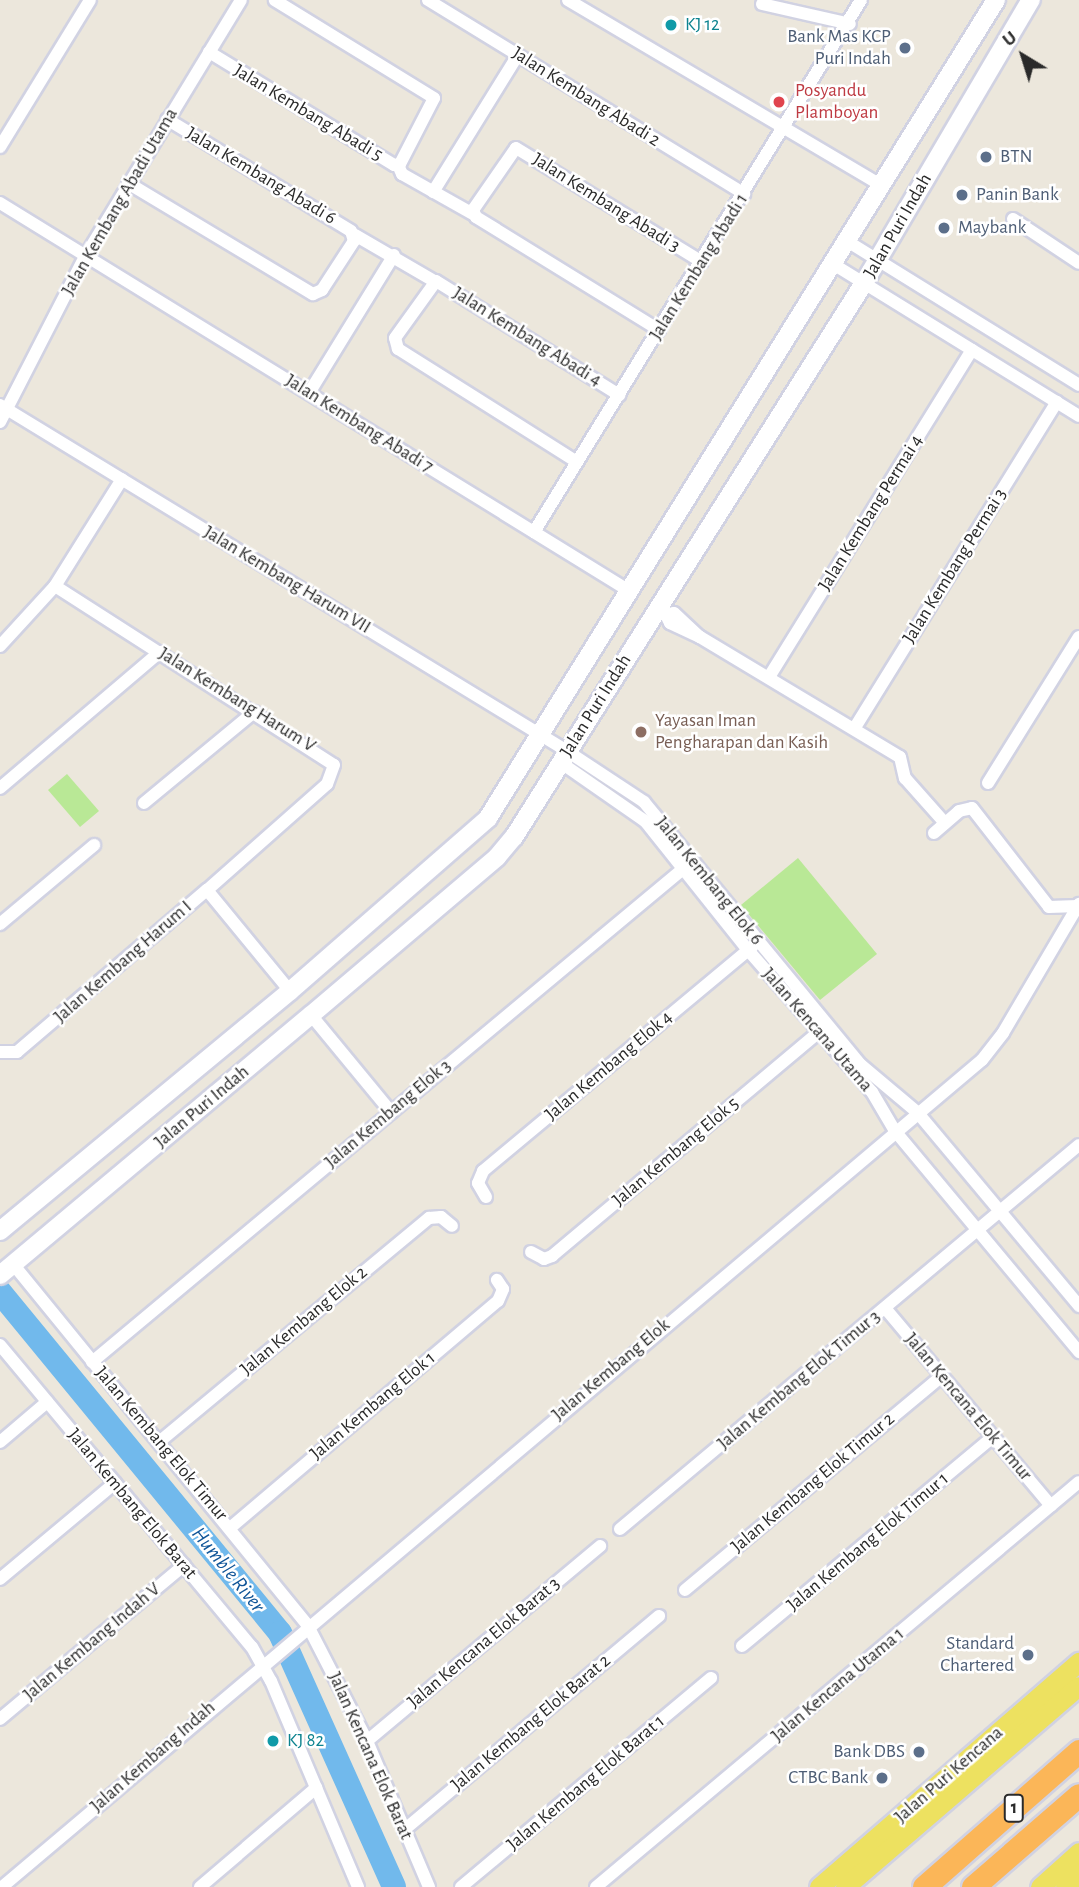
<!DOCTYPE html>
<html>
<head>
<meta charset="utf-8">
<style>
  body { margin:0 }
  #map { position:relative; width:1079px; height:1887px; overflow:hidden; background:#ece7dc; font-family:"Alegreya Sans",sans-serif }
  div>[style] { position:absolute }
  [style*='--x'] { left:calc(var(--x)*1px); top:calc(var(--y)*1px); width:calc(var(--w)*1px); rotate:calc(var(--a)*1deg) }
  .pitch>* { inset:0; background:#b9e896 }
  .river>* { height:24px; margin:-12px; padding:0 12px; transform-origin:12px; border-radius:12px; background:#71b9ec }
  .roads { filter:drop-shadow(2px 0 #d1d2e2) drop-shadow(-2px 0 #d1d2e2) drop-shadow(0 2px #d1d2e2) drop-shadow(0 -2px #d1d2e2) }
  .minor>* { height:12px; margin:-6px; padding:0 6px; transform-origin:6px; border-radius:6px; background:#fff }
  .secondary>* { height:18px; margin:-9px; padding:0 9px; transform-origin:9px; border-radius:9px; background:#fff }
  .primary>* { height:19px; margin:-9.5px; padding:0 9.5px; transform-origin:9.5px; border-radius:9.5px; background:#ede160 }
  .motorway>* { height:23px; margin:-11.5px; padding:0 11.5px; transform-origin:11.5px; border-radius:11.5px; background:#fbb658 }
  .dots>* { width:19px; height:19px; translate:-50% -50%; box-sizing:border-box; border:4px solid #fff; border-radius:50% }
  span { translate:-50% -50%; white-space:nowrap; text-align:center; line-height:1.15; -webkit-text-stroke:5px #fff; paint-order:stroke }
  .shield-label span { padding:2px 5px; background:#fff; border:2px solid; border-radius:5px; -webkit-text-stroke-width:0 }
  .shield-label { font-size:18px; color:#2a2a2a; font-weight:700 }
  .culture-label { font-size:19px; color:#0d838f }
  .left { translate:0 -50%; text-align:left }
  .service-label { font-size:19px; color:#4e5e75 }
  .right { translate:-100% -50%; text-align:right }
  .health-label { font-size:19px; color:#be3a42 }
  .street-label { font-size:19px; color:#2a2a2a }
  .education-label { font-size:19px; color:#785e54 }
  .water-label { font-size:21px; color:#105598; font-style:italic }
  .north { position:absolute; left:988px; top:21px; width:70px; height:70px; -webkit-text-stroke:5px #fff; paint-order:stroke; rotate:322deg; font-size:19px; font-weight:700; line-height:28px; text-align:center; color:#2a2a2a }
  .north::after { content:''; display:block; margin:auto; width:24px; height:32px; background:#2a2a2a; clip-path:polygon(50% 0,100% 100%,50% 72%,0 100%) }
</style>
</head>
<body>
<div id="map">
  <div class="pitch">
    <i style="clip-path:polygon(67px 774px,99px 811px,80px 827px,48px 790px)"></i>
    <i style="clip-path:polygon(798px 858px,877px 954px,820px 1000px,741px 905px)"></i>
  </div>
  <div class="river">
    <i style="--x:0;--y:1292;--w:441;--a:50.6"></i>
    <i style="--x:280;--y:1633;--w:278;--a:65.8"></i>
  </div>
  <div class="roads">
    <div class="minor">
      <i style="--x:428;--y:0;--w:371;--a:31.5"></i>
      <i style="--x:568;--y:0;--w:364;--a:30.6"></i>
      <i style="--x:762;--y:4;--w:90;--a:12.8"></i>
      <i style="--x:209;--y:52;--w:217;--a:31.4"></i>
      <i style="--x:394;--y:165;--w:6;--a:-9"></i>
      <i style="--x:400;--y:164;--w:74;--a:-62.7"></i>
      <i style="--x:434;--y:98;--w:187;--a:-148.4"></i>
      <i style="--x:0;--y:147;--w:172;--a:-58.5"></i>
      <i style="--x:398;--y:165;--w:10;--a:66"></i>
      <i style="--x:402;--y:174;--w:81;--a:29.4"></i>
      <i style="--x:128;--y:183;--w:216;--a:31"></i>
      <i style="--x:313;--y:294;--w:10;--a:-24"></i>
      <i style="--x:322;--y:290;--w:59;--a:-56.9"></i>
      <i style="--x:354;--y:241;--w:10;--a:-107"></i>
      <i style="--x:351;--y:231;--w:215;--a:-148.7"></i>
      <i style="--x:433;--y:192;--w:161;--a:-58.2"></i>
      <i style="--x:0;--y:203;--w:741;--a:31.65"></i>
      <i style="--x:1013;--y:219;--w:79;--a:33.7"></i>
      <i style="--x:355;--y:235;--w:91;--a:30.2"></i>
      <i style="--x:847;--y:241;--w:273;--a:31.8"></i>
      <i style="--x:833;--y:264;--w:289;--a:31.7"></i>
      <i style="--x:659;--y:330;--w:215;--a:-148.3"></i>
      <i style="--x:476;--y:217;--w:8;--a:-113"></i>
      <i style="--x:473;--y:210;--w:75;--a:-55.3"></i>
      <i style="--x:516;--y:148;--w:218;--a:31.5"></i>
      <i style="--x:309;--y:393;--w:162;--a:-58.4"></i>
      <i style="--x:0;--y:405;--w:664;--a:31.39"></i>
      <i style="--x:567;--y:751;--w:92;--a:33.5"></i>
      <i style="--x:644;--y:802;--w:341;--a:50.5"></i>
      <i style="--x:861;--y:1065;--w:73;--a:40"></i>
      <i style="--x:917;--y:1112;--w:253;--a:50.1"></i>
      <i style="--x:0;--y:422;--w:188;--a:-62.8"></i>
      <i style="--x:86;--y:255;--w:298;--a:-58.7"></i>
      <i style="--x:577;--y:462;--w:212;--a:-147.7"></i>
      <i style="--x:398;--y:349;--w:11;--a:-105"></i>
      <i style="--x:395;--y:338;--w:70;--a:-54.3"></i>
      <i style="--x:436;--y:281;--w:216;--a:31.9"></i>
      <i style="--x:534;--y:532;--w:624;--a:-58.42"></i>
      <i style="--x:55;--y:586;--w:331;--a:32.7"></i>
      <i style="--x:334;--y:765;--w:20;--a:110"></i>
      <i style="--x:327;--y:784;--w:160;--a:138.5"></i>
      <i style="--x:658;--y:608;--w:11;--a:41"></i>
      <i style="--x:666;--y:615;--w:8;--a:-14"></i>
      <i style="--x:674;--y:613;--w:35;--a:43"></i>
      <i style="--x:700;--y:637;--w:233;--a:31"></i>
      <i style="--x:900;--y:757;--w:22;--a:77"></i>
      <i style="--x:905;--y:778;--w:60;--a:48.4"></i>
      <i style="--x:666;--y:615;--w:9;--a:63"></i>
      <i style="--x:670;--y:623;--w:33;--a:25"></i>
      <i style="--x:0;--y:646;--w:81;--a:-47.5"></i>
      <i style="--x:55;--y:586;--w:126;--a:-57.9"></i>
      <i style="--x:769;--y:677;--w:385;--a:-58.2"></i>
      <i style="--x:854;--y:729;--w:385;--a:-58.2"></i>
      <i style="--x:560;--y:762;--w:103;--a:34.8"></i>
      <i style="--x:645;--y:821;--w:165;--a:51.4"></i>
      <i style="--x:748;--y:950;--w:189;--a:48.9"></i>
      <i style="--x:872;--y:1092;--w:45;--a:59.5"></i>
      <i style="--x:895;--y:1131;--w:288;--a:50.2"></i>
      <i style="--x:988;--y:783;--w:172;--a:-58.1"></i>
      <i style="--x:0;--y:788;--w:210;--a:-40.4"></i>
      <i style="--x:144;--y:803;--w:143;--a:-39.6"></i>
      <i style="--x:934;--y:833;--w:33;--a:-41"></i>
      <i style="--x:959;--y:811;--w:13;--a:-13"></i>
      <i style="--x:972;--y:808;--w:125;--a:52.1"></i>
      <i style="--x:1049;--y:907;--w:29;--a:-2"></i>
      <i style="--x:0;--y:924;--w:123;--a:-40"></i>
      <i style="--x:311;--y:1015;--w:126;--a:50.5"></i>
      <i style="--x:0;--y:1052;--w:17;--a:0"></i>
      <i style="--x:17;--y:1052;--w:250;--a:-40.5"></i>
      <i style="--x:207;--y:890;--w:131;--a:50.6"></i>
      <i style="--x:486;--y:1197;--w:16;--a:-120"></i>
      <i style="--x:478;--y:1183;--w:13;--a:-67"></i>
      <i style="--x:483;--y:1171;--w:351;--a:-39.8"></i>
      <i style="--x:531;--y:1252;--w:15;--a:28"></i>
      <i style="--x:544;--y:1259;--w:9;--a:-21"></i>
      <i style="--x:552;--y:1256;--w:347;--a:-40"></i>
      <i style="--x:13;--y:1264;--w:467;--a:50.8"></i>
      <i style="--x:308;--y:1626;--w:129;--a:62.8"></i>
      <i style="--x:367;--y:1741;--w:159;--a:67"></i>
      <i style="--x:885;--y:1308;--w:258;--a:50"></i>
      <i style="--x:0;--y:1345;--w:393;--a:50.2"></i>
      <i style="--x:252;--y:1647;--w:39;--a:61"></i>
      <i style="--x:271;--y:1681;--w:224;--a:67.1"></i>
      <i style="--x:92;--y:1362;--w:771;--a:-39.84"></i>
      <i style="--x:0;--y:1442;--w:62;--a:-40.4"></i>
      <i style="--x:159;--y:1442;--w:351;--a:-39.7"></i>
      <i style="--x:429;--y:1218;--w:12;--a:-5"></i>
      <i style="--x:441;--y:1217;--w:14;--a:39"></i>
      <i style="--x:230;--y:1528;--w:351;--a:-40.3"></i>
      <i style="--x:498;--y:1301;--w:13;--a:-67"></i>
      <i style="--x:503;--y:1289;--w:11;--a:-124"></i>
      <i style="--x:620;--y:1529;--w:598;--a:-39.92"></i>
      <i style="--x:0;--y:1579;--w:150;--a:-39.9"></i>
      <i style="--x:685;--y:1590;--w:334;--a:-39.8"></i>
      <i style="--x:742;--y:1646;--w:327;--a:-39.8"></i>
      <i style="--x:0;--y:1719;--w:240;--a:-39.9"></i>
      <i style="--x:367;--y:1741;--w:304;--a:-39.9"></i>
      <i style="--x:404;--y:1830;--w:333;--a:-40"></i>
      <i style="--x:2;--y:1887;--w:1282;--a:-40.16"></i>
      <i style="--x:982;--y:1060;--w:34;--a:-52"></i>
      <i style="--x:1003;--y:1033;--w:150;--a:-59.5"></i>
      <i style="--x:200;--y:1887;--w:153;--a:-40.5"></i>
      <i style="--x:461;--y:1887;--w:326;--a:-39.9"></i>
      <i style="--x:596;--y:1887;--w:630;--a:-39.98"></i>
    </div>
    <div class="secondary">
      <i style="--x:0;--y:1231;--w:376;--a:-39.6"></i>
      <i style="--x:290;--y:991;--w:263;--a:-41.1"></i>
      <i style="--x:488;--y:818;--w:963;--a:-58.16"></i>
      <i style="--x:0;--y:1275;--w:405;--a:-39.9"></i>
      <i style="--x:311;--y:1015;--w:244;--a:-40.3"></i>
      <i style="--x:497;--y:857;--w:26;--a:-50"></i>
      <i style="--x:514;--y:837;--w:655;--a:-57.72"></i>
      <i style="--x:864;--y:283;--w:329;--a:-59.5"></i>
    </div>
    <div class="primary">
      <i style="--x:819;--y:1887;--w:344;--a:-40.9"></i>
      <i style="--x:845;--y:1887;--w:308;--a:-40.7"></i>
      <i style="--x:1040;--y:1887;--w:52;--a:-41.9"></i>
      <i style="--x:1065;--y:1887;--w:19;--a:-43"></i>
    </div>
    <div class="motorway">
      <i style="--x:924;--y:1887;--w:206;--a:-41.3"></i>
      <i style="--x:973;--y:1887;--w:140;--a:-41"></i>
    </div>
  </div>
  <div class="dots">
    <i style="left:671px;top:25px;background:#0f9aa8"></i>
    <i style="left:905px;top:48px;background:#5c6f8a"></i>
    <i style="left:779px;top:102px;background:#e0444e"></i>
    <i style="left:986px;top:157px;background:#5c6f8a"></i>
    <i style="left:962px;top:195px;background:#5c6f8a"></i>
    <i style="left:944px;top:228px;background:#5c6f8a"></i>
    <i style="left:641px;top:732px;background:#8d6e63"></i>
    <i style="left:1028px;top:1655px;background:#5c6f8a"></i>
    <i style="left:273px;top:1741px;background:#0f9aa8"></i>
    <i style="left:919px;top:1752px;background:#5c6f8a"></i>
    <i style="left:882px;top:1778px;background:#5c6f8a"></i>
  </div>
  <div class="shield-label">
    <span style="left:1014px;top:1808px">1</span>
  </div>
  <div class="culture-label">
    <span class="left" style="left:685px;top:25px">KJ 12</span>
    <span class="left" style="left:287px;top:1741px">KJ 82</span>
  </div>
  <div class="service-label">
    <span class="right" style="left:891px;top:48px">Bank Mas KCP<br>Puri Indah</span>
    <span class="left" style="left:1000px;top:157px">BTN</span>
    <span class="left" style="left:976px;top:195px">Panin Bank</span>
    <span class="left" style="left:958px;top:228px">Maybank</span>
    <span class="right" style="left:1014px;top:1655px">Standard<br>Chartered</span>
    <span class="right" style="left:905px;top:1752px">Bank DBS</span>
    <span class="right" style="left:868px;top:1778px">CTBC Bank</span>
  </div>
  <div class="health-label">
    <span class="left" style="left:795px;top:102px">Posyandu<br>Plamboyan</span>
  </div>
  <div class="street-label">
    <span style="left:586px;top:97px;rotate:32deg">Jalan Kembang Abadi 2</span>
    <span style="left:308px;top:113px;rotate:31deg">Jalan Kembang Abadi 5</span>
    <span style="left:261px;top:176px;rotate:31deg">Jalan Kembang Abadi 6</span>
    <span style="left:120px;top:202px;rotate:-60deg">Jalan Kembang Abadi Utama</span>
    <span style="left:606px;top:203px;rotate:32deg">Jalan Kembang Abadi 3</span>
    <span style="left:898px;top:226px;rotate:-60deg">Jalan Puri Indah</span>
    <span style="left:699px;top:267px;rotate:-58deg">Jalan Kembang Abadi 1</span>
    <span style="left:527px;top:337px;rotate:32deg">Jalan Kembang Abadi 4</span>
    <span style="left:359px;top:424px;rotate:32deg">Jalan Kembang Abadi 7</span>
    <span style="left:871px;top:513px;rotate:-58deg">Jalan Kembang Permai 4</span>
    <span style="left:955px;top:566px;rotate:-58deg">Jalan Kembang Permai 3</span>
    <span style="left:287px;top:580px;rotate:31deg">Jalan Kembang Harum VII</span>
    <span style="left:237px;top:700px;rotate:32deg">Jalan Kembang Harum V</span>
    <span style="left:596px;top:706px;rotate:-58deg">Jalan Puri Indah</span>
    <span style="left:709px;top:881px;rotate:51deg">Jalan Kembang Elok 6</span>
    <span style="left:123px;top:962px;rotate:-41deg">Jalan Kembang Harum I</span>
    <span style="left:817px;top:1030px;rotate:49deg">Jalan Kencana Utama</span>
    <span style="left:609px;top:1066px;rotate:-40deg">Jalan Kembang Elok 4</span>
    <span style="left:202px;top:1107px;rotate:-40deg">Jalan Puri Indah</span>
    <span style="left:388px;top:1114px;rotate:-40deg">Jalan Kembang Elok 3</span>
    <span style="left:676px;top:1152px;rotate:-40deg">Jalan Kembang Elok 5</span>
    <span style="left:304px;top:1321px;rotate:-40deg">Jalan Kembang Elok 2</span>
    <span style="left:611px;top:1370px;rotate:-40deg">Jalan Kembang Elok</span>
    <span style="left:799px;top:1380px;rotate:-40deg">Jalan Kembang Elok Timur 3</span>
    <span style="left:373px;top:1406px;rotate:-40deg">Jalan Kembang Elok 1</span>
    <span style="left:968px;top:1407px;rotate:50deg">Jalan Kencana Elok Timur</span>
    <span style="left:161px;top:1444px;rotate:50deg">Jalan Kembang Elok Timur</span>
    <span style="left:813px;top:1483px;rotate:-40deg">Jalan Kembang Elok Timur 2</span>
    <span style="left:132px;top:1504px;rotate:50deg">Jalan Kembang Elok Barat</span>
    <span style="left:868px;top:1542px;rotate:-40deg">Jalan Kembang Elok Timur 1</span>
    <span style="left:92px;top:1642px;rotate:-40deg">Jalan Kembang Indah V</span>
    <span style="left:484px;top:1643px;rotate:-40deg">Jalan Kencana Elok Barat 3</span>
    <span style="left:838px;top:1685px;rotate:-40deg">Jalan Kencana Utama 1</span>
    <span style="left:531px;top:1723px;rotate:-40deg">Jalan Kembang Elok Barat 2</span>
    <span style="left:370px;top:1756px;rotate:66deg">Jalan Kencana Elok Barat</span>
    <span style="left:153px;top:1757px;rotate:-41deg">Jalan Kembang Indah</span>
    <span style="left:949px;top:1775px;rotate:-41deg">Jalan Puri Kencana</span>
    <span style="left:586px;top:1783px;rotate:-40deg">Jalan Kembang Elok Barat 1</span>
  </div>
  <div class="education-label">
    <span class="left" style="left:655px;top:732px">Yayasan Iman<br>Pengharapan dan Kasih</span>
  </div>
  <div class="water-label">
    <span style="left:228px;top:1570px;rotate:51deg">Humble River</span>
  </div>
  <div class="north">U</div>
</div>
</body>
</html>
